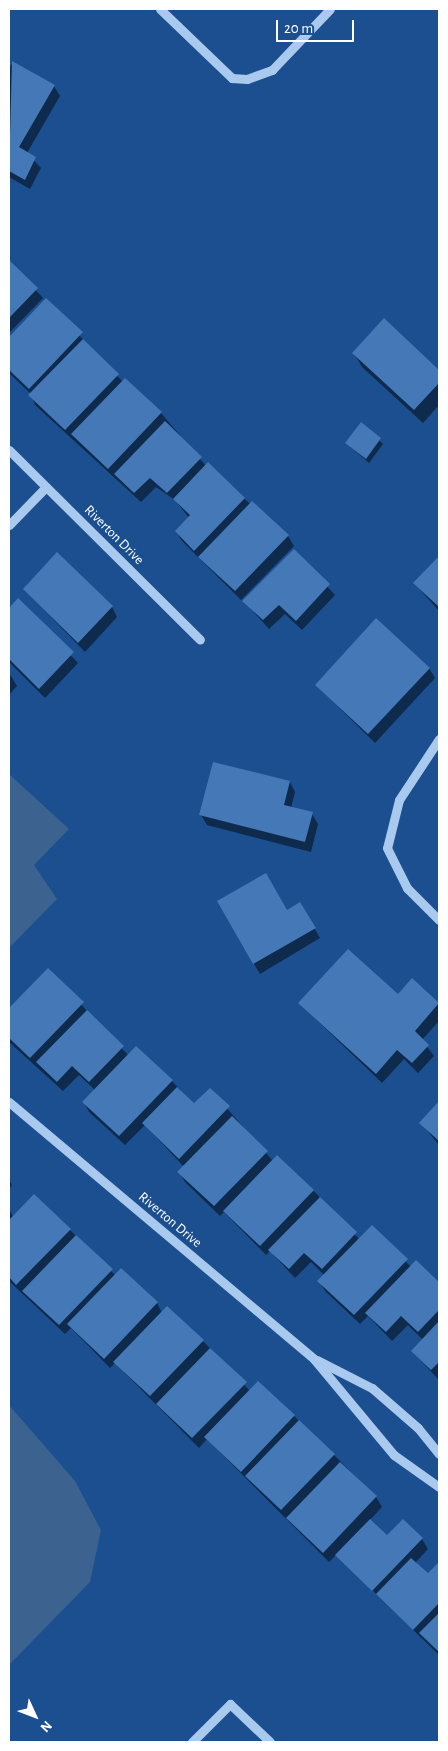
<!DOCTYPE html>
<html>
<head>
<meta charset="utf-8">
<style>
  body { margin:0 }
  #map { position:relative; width:448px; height:1751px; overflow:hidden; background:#1b4f8f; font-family:"Alegreya Sans",sans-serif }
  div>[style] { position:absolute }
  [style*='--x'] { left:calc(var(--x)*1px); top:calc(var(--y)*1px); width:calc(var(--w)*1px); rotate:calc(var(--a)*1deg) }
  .water>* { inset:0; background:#3c6290 }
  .shadow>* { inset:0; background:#0007 }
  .building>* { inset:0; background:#4478b7 }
  .minor>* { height:9px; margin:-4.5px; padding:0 4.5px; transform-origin:4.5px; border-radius:4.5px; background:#a9c9ee }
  span { translate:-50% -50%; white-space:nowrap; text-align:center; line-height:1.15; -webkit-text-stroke:4.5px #1b4f8f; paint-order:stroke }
  .street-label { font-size:14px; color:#fff }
  .frame { position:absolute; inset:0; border:10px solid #fff; pointer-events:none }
  .north { position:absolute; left:10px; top:1691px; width:50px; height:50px; -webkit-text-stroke:4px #1b4f8f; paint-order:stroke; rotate:133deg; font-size:14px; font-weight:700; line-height:20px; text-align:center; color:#fff }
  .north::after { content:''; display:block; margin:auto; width:18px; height:22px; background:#fff; clip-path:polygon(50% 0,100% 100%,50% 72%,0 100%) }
  .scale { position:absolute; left:276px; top:20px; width:78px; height:22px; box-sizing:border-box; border:2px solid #fff; border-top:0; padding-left:6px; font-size:15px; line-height:18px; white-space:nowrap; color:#fff; -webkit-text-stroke:4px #1b4f8f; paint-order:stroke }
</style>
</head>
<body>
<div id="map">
  <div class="water">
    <i style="clip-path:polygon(9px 774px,69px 829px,34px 865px,57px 899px,9px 948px)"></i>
    <i style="clip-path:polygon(9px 1405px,75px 1481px,101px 1530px,90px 1582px,9px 1665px)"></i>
  </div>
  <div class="shadow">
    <i style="clip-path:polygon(13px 62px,54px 86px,60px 96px,27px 153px,41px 168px,30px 189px,9px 177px,9px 69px)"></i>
    <i style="clip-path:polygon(9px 262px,43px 298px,9px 333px)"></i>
    <i style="clip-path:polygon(46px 300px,123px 382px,161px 413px,206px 466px,288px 536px,294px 546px,241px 600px,182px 541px,176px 531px,189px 518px,175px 500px,156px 487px,141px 502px,35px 405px,31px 394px,9px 373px,9px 338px)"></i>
    <i style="clip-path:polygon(384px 320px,439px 372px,439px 405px,423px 423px,362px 367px,354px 353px)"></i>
    <i style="clip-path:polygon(361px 424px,383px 444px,369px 463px,346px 443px)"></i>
    <i style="clip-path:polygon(294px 550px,335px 595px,302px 630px,285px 614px,269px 629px,244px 601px)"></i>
    <i style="clip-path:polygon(439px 557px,439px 611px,415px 584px)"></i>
    <i style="clip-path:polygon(24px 589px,112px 607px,117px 617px,85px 652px)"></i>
    <i style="clip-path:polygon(18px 600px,78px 663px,45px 698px,9px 662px,9px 610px)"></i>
    <i style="clip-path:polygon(429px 668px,435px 678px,375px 743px,316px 685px)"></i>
    <i style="clip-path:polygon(9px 673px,17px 686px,9px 695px)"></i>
    <i style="clip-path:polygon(290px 782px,295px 792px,291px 808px,312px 814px,318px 824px,311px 852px,207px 825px,201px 815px)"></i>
    <i style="clip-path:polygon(218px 902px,287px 911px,300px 904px,320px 938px,260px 974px)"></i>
    <i style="clip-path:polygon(48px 969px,128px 1055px,172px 1081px,194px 1105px,210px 1089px,273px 1161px,313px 1190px,359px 1239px,372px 1227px,411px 1267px,416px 1262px,439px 1284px,438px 1379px,412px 1351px,423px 1340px,408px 1325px,392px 1341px,368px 1316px,360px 1324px,325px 1291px,319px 1281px,324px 1275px,311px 1262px,295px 1278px,270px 1251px,266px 1255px,224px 1212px,220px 1216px,185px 1182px,179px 1172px,184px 1167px,145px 1125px,125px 1145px,89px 1112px,84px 1102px,95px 1090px,79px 1075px,63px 1091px,9px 1042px,9px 1010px)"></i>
    <i style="clip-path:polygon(412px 980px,439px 1005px,439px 1021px,422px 1040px,434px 1056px,418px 1073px,404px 1059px,382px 1083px,300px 1004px,398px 995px)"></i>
    <i style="clip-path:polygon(439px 1103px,439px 1145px,421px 1123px)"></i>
    <i style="clip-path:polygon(9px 1180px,12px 1185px,9px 1189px)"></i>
    <i style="clip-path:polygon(9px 1209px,13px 1217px,70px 1230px,116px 1276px,157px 1303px,162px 1313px,203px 1341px,250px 1391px,294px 1416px,334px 1455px,376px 1497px,382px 1507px,370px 1520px,387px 1536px,403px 1521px,422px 1539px,428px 1549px,415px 1563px,428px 1575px,439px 1564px,439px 1655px,336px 1555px,329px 1562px,207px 1439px,199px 1448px,115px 1363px,110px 1368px,71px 1328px,65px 1334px,9px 1281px)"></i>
  </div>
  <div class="building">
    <i style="clip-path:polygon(12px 61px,55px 85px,19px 147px,36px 157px,25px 180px,9px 171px)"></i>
    <i style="clip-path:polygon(9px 260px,38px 288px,9px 318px)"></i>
    <i style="clip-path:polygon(46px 298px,83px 332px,29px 389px,9px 370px,9px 337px)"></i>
    <i style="clip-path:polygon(384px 318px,439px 370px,439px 383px,414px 410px,352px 353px)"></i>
    <i style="clip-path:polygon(83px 339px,119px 374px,65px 430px,28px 395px)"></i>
    <i style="clip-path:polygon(125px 378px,162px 412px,108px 469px,71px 434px)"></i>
    <i style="clip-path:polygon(165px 421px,202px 457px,167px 493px,150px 478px,134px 493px,114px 474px)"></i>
    <i style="clip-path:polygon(361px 422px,381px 438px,366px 459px,345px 443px)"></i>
    <i style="clip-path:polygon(208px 462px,245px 498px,194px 551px,175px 531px,190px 515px,173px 499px)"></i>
    <i style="clip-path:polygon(252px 501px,289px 535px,235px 591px,198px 557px)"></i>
    <i style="clip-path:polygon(294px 549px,330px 584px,296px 621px,279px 605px,263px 620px,242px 601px)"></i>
    <i style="clip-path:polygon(57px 552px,113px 606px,78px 643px,23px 589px)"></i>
    <i style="clip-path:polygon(439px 556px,439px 607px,413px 583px)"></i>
    <i style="clip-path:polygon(18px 598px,74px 652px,39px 689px,9px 659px,9px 608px)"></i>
    <i style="clip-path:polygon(376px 618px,430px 668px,368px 734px,315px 685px)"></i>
    <i style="clip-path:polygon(213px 762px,290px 781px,284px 805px,313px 812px,305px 842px,199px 815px)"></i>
    <i style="clip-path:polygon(266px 873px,287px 910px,300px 902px,316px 928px,253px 964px,217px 901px)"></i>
    <i style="clip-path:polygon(348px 949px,398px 994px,412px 978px,439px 1003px,415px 1031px,429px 1045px,412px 1063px,397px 1050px,376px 1074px,298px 1003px)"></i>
    <i style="clip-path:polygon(48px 968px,84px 1002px,30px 1058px,9px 1038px,9px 1008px)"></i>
    <i style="clip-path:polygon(87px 1010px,124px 1046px,89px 1082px,72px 1066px,57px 1082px,36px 1062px)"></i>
    <i style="clip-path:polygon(136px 1046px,173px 1080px,119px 1136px,82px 1102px)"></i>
    <i style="clip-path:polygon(177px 1087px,194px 1103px,210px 1088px,230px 1106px,179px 1159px,142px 1123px)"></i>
    <i style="clip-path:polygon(439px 1101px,439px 1141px,419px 1123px)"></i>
    <i style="clip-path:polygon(232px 1116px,268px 1151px,214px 1206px,177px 1172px)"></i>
    <i style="clip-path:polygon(277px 1155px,314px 1190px,260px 1246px,223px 1211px)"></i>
    <i style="clip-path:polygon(34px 1194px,71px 1229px,16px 1285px,9px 1277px,9px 1220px)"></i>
    <i style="clip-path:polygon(320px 1197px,357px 1232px,322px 1269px,304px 1253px,289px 1269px,268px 1250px)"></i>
    <i style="clip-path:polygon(372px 1225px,408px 1259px,354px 1315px,317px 1281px)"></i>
    <i style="clip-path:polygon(76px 1235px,113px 1269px,59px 1325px,22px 1291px)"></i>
    <i style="clip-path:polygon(416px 1260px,439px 1282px,439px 1310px,418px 1332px,401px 1316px,386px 1332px,365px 1313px)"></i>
    <i style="clip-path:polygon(121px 1268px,158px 1302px,104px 1359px,67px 1324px)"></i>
    <i style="clip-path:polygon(167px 1306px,204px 1340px,150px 1396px,113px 1362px)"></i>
    <i style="clip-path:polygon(439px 1321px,439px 1362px,431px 1370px,411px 1351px)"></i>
    <i style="clip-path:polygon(210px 1348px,247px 1382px,192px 1438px,156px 1404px)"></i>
    <i style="clip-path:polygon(258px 1381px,295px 1415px,241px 1472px,204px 1437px)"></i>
    <i style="clip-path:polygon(299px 1420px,335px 1454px,281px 1510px,245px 1476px)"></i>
    <i style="clip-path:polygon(340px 1462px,377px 1496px,323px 1553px,286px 1518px)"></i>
    <i style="clip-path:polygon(370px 1519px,387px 1535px,403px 1519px,423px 1538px,372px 1591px,335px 1555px)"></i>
    <i style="clip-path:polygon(411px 1558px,428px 1573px,439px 1562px,439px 1603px,413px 1630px,376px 1594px)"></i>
    <i style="clip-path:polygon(439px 1613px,439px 1652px,419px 1633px)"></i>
  </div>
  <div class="minor">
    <i style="--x:160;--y:9;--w:100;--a:43.8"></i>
    <i style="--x:232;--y:78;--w:15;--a:4"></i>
    <i style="--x:247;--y:79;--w:27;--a:-20"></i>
    <i style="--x:272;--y:70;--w:84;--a:-46.4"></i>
    <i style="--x:9;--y:450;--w:269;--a:44.8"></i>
    <i style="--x:9;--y:525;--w:53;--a:-45.8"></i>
    <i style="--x:439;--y:739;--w:73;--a:123.3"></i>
    <i style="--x:399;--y:800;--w:49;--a:104"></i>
    <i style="--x:387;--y:848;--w:45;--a:63.4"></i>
    <i style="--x:407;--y:888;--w:45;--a:45"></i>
    <i style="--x:9;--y:1102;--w:399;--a:40.1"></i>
    <i style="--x:314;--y:1359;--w:125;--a:50.2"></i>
    <i style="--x:394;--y:1455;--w:55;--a:35.4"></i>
    <i style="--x:317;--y:1360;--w:62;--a:27"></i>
    <i style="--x:372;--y:1388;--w:61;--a:41"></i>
    <i style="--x:418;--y:1428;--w:33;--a:51"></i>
    <i style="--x:192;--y:1742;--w:54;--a:-45"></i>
    <i style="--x:230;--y:1704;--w:55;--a:43.5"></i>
  </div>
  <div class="street-label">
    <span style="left:114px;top:535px;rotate:45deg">Riverton Drive</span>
    <span style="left:170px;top:1220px;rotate:40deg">Riverton Drive</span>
  </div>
  <div class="frame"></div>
  <div class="north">N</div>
  <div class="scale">20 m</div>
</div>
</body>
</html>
